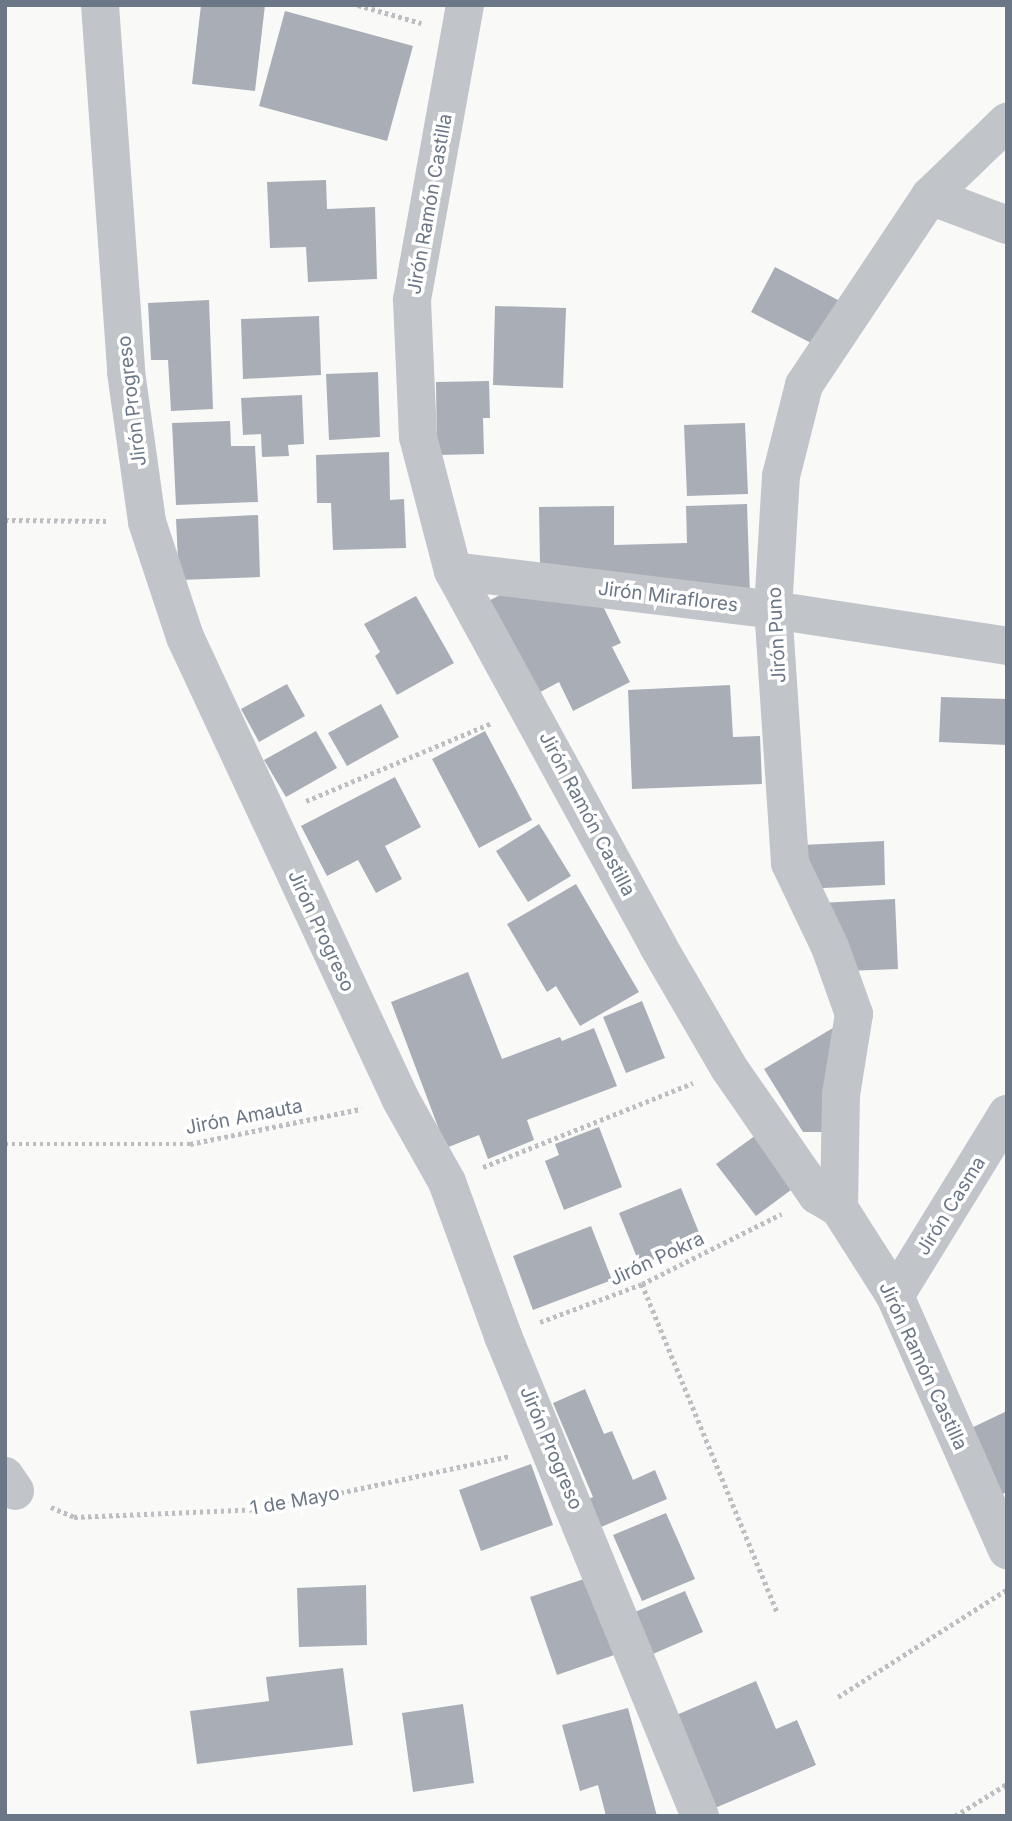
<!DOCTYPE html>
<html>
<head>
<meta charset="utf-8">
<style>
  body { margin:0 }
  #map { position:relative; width:1012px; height:1821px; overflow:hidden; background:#f9f9f8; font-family:Inter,sans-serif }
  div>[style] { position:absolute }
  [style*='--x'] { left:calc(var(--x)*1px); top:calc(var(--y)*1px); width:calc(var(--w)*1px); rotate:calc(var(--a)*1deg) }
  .building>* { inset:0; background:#a9aeb6 }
  .path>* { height:4.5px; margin-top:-2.25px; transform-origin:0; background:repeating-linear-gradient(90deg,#bcbec1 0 3.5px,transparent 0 7px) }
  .minor>* { height:38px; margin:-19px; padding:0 19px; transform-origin:19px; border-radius:19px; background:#c1c4c9 }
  span { translate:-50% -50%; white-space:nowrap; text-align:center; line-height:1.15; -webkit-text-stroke:7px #fff; paint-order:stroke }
  .street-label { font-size:19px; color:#6b7686 }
  .frame { position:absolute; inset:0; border:7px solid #6b7686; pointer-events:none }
</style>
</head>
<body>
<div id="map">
  <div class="building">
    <i style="clip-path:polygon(201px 5px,265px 5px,255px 91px,192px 84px)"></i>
    <i style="clip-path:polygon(285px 11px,413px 46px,387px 141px,259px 106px)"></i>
    <i style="clip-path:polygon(326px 180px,327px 209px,375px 207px,377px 279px,308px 282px,306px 247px,270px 248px,267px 182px)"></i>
    <i style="clip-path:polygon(775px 267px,838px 300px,815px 345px,751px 312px)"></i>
    <i style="clip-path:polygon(209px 300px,213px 409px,171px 411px,168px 360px,151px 360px,148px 303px)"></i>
    <i style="clip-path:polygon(495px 306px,566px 308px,563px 388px,493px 385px)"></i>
    <i style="clip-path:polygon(319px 316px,321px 375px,243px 379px,241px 319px)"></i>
    <i style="clip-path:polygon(378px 372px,380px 437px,329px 440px,326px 374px)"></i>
    <i style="clip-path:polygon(489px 381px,490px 418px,483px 418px,484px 454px,437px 455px,436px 382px)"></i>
    <i style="clip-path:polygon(302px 395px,304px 444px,288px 445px,289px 456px,262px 457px,261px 434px,243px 435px,241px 398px)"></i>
    <i style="clip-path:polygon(230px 421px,231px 446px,255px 446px,258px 502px,176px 505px,172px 423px)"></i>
    <i style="clip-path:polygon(745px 423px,748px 494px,687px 496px,684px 425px)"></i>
    <i style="clip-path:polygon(389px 452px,390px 500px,404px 499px,406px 548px,333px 550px,331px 503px,317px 503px,316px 455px)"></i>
    <i style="clip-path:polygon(747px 504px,750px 595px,540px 564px,539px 507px,614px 506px,614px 545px,687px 543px,686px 506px)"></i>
    <i style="clip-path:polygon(258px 515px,260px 577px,179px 580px,176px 519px)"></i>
    <i style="clip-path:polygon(525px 583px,598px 596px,621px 643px,612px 647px,630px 682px,573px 711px,559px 682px,531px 697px,484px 603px)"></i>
    <i style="clip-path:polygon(416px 596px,454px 663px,397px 695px,375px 656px,380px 652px,364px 624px)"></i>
    <i style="clip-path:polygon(287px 684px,305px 716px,259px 742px,241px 709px)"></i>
    <i style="clip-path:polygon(730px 685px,733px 737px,760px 736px,762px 784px,632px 789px,628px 690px)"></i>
    <i style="clip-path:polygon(941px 697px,1007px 699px,1007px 745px,939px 742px)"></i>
    <i style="clip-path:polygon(381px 704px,399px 737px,347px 766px,328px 733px)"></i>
    <i style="clip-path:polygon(316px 731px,337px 768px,286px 797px,264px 760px)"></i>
    <i style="clip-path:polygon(485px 731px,532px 820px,479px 848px,432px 759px)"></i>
    <i style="clip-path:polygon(395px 777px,421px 827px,385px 846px,402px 879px,376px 893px,358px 860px,327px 876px,301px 826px)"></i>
    <i style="clip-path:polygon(539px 824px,571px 876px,528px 902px,496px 851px)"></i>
    <i style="clip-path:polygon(884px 841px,885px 885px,804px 889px,802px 845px)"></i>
    <i style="clip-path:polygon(576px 884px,639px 992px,580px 1026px,556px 986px,547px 992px,507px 924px)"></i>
    <i style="clip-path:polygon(895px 899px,898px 969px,846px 971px,820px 903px)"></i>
    <i style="clip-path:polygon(468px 972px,502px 1059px,560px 1037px,562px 1041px,594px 1028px,617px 1086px,527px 1120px,534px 1140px,488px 1159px,479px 1135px,446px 1148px,391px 1002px)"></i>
    <i style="clip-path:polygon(642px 1001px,665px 1058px,626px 1073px,603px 1017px)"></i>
    <i style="clip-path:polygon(843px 1022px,822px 1132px,803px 1132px,764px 1069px)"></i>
    <i style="clip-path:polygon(599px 1127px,622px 1187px,564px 1210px,545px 1161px,559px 1155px,555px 1144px)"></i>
    <i style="clip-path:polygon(756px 1135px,795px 1187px,756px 1216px,716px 1164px)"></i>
    <i style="clip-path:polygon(681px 1188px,702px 1240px,640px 1265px,619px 1213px)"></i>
    <i style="clip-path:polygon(591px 1226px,612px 1280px,533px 1310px,513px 1256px)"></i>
    <i style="clip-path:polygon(585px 1389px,604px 1434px,612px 1431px,633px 1480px,655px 1470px,667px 1499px,594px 1530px,582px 1502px,593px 1497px,553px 1403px)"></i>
    <i style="clip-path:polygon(1007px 1411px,1007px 1492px,998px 1496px,967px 1430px)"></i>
    <i style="clip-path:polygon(531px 1464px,553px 1525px,481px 1551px,459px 1490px)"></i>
    <i style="clip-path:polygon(666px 1513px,695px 1579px,642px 1601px,613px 1535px)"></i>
    <i style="clip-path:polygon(590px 1577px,617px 1654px,557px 1675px,530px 1597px)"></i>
    <i style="clip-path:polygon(366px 1585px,367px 1645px,299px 1647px,297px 1588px)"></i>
    <i style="clip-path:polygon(685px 1591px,703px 1632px,653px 1654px,635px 1612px)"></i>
    <i style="clip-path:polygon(343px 1668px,353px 1745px,197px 1764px,190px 1711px,269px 1701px,266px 1677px)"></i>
    <i style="clip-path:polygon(756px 1681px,776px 1729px,797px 1720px,816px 1765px,715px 1808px,674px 1716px)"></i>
    <i style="clip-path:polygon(463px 1704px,474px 1783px,413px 1792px,402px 1713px)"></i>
    <i style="clip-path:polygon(628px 1708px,657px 1816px,606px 1816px,598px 1785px,580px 1791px,562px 1725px)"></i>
  </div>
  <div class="path">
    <i style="--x:358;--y:5;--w:66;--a:15.9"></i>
    <i style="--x:5;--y:520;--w:101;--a:0.6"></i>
    <i style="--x:306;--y:801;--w:202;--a:-22.8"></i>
    <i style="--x:5;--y:1144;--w:185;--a:0"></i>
    <i style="--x:190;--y:1144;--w:175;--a:-11.6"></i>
    <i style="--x:483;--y:1167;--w:226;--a:-21.8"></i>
    <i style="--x:642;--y:1284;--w:355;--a:67.6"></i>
    <i style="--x:540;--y:1322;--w:109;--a:-20.4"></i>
    <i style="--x:642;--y:1284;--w:156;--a:-26.7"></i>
    <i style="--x:51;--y:1507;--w:25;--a:23"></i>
    <i style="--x:74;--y:1517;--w:191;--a:-2.4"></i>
    <i style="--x:265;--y:1509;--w:251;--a:-12.2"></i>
    <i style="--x:838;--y:1697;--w:199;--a:-32.5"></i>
    <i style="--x:955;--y:1816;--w:61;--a:-31.6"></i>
  </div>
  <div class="minor">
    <i style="--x:100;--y:5;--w:368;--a:85.9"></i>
    <i style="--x:126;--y:372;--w:151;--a:82"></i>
    <i style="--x:147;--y:522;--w:121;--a:71.7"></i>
    <i style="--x:185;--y:637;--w:511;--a:64.99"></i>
    <i style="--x:401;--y:1100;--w:94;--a:60.7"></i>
    <i style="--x:447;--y:1182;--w:164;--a:70"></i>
    <i style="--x:503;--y:1336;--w:519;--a:67.69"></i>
    <i style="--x:465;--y:5;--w:300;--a:100.2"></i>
    <i style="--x:412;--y:300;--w:137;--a:87.5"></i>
    <i style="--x:418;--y:437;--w:138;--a:75.4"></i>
    <i style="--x:453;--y:571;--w:427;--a:61.3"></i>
    <i style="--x:658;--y:946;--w:141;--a:59.8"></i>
    <i style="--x:729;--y:1068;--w:155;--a:55.3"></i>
    <i style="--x:817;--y:1195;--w:26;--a:31"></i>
    <i style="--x:839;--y:1208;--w:104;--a:57.5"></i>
    <i style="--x:895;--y:1296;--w:278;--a:66.2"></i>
    <i style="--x:930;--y:196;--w:82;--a:20.6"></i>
    <i style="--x:453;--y:571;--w:322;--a:6.9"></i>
    <i style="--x:773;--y:610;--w:237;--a:8.7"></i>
    <i style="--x:839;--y:1208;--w:113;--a:-89"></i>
    <i style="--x:841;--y:1095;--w:82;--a:-80.9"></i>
    <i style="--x:854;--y:1014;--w:71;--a:-109.7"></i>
    <i style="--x:830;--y:947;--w:93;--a:-115.5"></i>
    <i style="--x:790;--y:863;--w:254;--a:-93.8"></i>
    <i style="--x:773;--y:610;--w:134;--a:-86.6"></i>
    <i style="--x:781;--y:476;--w:94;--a:-75.8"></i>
    <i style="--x:804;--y:385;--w:227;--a:-56.3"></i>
    <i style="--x:930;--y:196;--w:107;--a:-43.9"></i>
    <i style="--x:895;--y:1296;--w:214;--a:-58.4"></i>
    <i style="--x:5;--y:1476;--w:18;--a:56"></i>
  </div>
  <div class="street-label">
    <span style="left:430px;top:204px;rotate:-80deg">Jirón Ramón Castilla</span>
    <span style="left:132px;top:401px;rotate:-97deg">Jirón Progreso</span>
    <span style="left:668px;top:597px;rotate:7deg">Jirón Miraflores</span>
    <span style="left:777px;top:635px;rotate:-93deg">Jirón Puno</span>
    <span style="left:587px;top:814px;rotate:62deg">Jirón Ramón Castilla</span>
    <span style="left:321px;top:931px;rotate:65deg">Jirón Progreso</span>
    <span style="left:244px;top:1117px;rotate:-11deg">Jirón Amauta</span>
    <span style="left:951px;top:1206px;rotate:-58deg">Jirón Casma</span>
    <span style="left:657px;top:1259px;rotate:-25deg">Jirón Pokra</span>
    <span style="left:923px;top:1366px;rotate:65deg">Jirón Ramón Castilla</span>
    <span style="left:551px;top:1448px;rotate:67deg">Jirón Progreso</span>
    <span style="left:295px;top:1501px;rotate:-10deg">1 de Mayo</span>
  </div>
  <div class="frame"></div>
</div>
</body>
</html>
